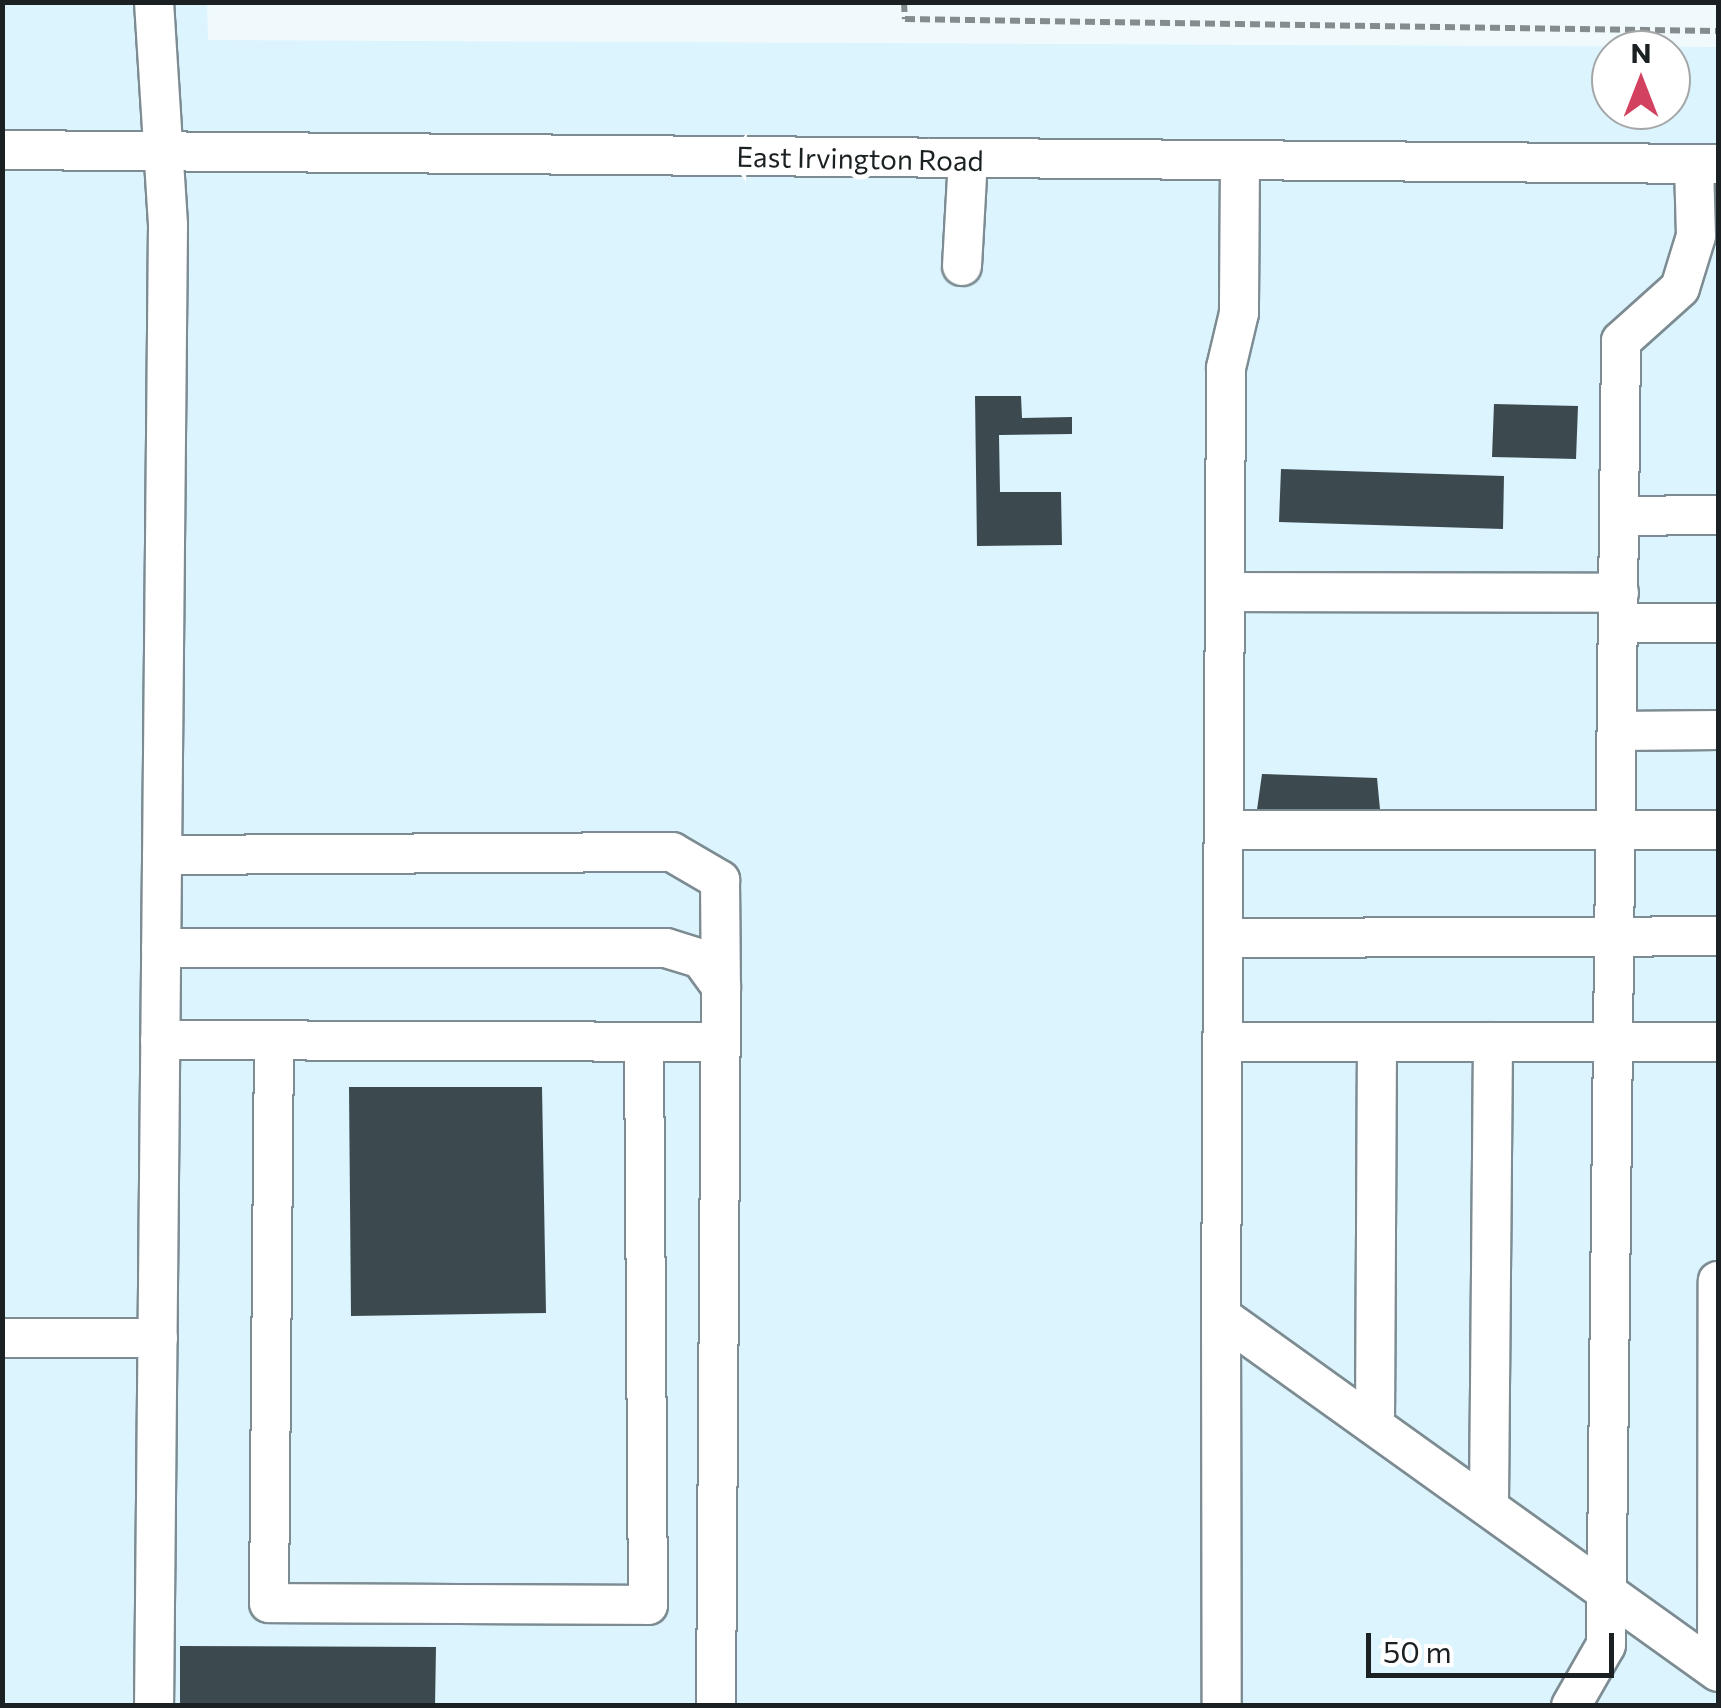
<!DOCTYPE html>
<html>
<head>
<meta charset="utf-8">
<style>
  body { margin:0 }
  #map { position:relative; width:1721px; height:1708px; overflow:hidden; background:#f0fafd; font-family:Commissioner,sans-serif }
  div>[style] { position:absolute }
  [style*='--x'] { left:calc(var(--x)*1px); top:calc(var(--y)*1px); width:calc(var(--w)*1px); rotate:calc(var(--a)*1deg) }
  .built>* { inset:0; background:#dbf4fe }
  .building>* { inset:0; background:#3c4a4f }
  .path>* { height:6px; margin-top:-3px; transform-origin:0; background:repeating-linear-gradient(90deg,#848c8e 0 10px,transparent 0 15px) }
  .roads { filter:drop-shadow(2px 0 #7d8c92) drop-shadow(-2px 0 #7d8c92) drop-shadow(0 2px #7d8c92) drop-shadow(0 -2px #7d8c92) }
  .minor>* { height:38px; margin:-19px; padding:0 19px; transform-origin:19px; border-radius:19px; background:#fff }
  span { translate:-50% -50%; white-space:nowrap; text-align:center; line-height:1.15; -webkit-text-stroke:10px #fff; paint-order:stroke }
  .street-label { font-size:28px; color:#1b2123 }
  .frame { position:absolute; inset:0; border:5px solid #1b2123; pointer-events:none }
  .north { position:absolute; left:1591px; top:30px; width:100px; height:100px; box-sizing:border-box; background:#fff; border:2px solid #a4a6a7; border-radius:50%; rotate:0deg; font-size:28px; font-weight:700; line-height:40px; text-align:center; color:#1b2123 }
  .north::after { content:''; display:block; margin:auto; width:35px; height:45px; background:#d24260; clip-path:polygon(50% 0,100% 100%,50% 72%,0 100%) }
  .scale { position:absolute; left:1366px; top:1633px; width:248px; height:45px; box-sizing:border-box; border:5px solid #1b2123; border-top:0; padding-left:12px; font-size:30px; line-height:35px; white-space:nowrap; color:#1b2123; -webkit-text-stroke:8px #fff; paint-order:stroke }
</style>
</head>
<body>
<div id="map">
  <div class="built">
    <i style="clip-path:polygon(evenodd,3px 3px,207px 3px,208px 40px,1718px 47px,1718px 1705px,3px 1706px,3px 3px,1611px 50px,1671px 50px,1671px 110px,1611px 110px,1611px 50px)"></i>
  </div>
  <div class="building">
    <i style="clip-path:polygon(975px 396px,1021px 396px,1022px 418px,1072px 417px,1072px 434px,999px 435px,1000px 492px,1061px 492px,1062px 545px,977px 546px)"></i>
    <i style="clip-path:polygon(1494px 404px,1578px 406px,1576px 459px,1492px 457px)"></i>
    <i style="clip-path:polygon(1281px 469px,1504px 476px,1503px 529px,1279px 522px)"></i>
    <i style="clip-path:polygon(1262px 774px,1377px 778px,1381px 820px,1256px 817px)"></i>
    <i style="clip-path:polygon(349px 1087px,542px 1087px,546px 1313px,351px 1316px)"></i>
    <i style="clip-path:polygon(180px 1646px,436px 1647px,435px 1706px,180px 1706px)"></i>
  </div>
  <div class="path">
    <i style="--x:904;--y:2;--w:17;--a:87"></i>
    <i style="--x:905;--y:19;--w:813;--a:0.85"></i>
  </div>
  <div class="roads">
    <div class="minor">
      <i style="--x:154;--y:2;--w:223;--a:86.4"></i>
      <i style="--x:168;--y:225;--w:1481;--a:90.54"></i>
      <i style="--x:2;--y:150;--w:1716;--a:0.47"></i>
      <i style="--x:1240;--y:161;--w:152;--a:90.4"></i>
      <i style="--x:1239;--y:313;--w:57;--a:103.3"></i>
      <i style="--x:1226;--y:368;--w:948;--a:90.3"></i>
      <i style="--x:1221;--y:1316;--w:611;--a:35.61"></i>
      <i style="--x:962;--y:266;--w:107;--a:-86.8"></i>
      <i style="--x:1619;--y:516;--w:99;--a:-0.6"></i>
      <i style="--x:1225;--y:592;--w:394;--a:0.1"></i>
      <i style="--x:1618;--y:623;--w:100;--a:0"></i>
      <i style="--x:1617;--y:731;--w:101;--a:-0.6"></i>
      <i style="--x:1224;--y:830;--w:494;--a:0"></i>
      <i style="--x:162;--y:855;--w:510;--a:-0.34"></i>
      <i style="--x:672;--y:852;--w:56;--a:30.3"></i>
      <i style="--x:720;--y:880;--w:107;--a:89.5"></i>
      <i style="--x:1223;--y:938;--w:495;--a:-0.2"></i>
      <i style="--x:161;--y:948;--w:505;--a:0"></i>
      <i style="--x:666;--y:948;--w:37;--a:17"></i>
      <i style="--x:701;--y:959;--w:34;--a:54"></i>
      <i style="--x:721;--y:987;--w:719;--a:90.4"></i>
      <i style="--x:160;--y:1040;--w:560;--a:0.2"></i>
      <i style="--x:274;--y:1040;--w:563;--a:90.51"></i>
      <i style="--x:269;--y:1603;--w:379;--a:0.3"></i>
      <i style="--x:648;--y:1605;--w:563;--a:-90.41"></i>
      <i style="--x:1222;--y:1042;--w:496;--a:0"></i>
      <i style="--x:1221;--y:1316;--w:390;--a:89.9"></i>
      <i style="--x:2;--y:1338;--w:156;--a:0"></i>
      <i style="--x:1375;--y:1423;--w:381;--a:-89.7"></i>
      <i style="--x:1489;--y:1501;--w:459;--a:-89.5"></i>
      <i style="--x:1717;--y:1670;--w:389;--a:-89.9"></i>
      <i style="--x:1571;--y:1706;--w:70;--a:-60.2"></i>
      <i style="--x:1606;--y:1645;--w:1304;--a:-89.34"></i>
      <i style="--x:1621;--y:341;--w:79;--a:-41.9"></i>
      <i style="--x:1680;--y:288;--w:54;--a:-72.9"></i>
      <i style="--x:1696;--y:236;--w:72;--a:-91.6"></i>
    </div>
  </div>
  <div class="street-label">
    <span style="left:860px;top:158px;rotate:1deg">East Irvington Road</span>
  </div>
  <div class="frame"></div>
  <div class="north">N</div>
  <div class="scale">50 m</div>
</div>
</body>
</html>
